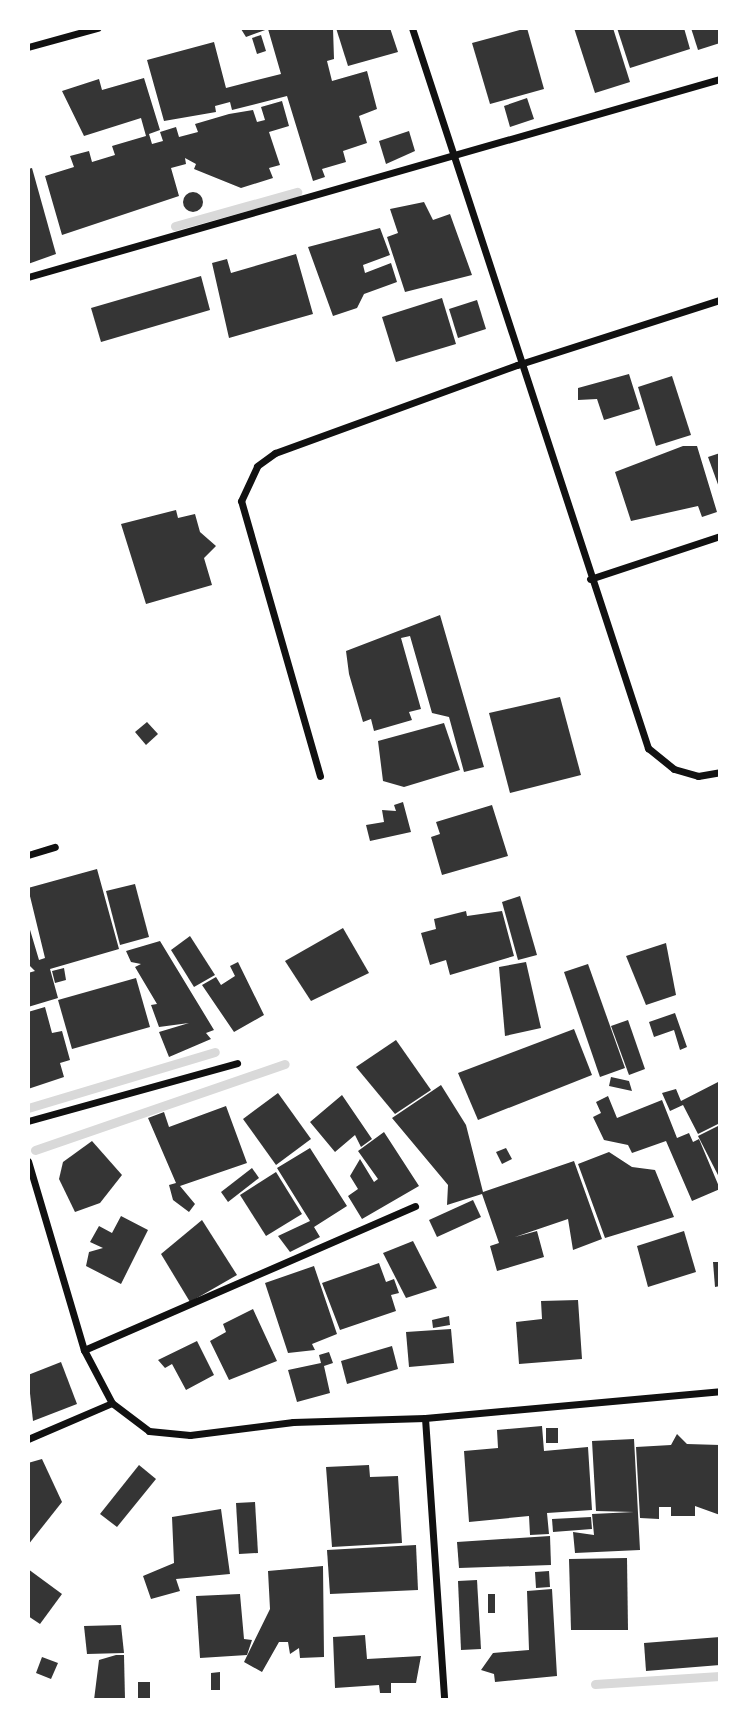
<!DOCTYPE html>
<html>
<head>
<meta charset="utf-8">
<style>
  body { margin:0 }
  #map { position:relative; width:748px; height:1728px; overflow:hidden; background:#fff; font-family:"Open Sans",sans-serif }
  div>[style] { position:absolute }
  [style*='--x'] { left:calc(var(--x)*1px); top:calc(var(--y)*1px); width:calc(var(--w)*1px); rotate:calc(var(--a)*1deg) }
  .stream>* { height:9px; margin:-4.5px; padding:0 4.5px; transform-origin:4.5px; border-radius:4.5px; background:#d9d9d9 }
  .building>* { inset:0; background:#353535 }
  .round { border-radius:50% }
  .minor>* { height:7px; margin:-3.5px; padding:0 3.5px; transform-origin:3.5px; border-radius:3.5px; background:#111 }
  span { translate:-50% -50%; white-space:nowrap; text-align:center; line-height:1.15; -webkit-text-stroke:7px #fff; paint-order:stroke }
  .frame { position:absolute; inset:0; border:30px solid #fff; pointer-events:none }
</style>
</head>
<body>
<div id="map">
  <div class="stream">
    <i style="--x:175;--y:226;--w:127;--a:-15.6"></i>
    <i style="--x:28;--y:1108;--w:195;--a:-16.7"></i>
    <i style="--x:35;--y:1150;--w:264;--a:-19"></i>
    <i style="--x:595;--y:1684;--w:125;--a:-3.7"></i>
  </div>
  <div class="building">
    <i style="clip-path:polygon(333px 28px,334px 59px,327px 61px,332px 81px,367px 71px,377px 109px,359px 116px,367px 143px,343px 151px,346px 162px,322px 169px,325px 177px,313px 181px,287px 96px,232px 110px,230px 102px,215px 106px,216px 112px,164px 121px,147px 60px,214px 42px,226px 88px,281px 74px,268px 29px,246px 37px,241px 29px)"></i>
    <i style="clip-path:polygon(336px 28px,390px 28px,398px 52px,348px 66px)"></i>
    <i style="clip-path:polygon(527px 28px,544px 89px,490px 104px,472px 43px)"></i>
    <i style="clip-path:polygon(574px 28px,613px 28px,630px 82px,595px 93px)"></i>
    <i style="clip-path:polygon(617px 28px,684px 28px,690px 49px,630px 68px)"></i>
    <i style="clip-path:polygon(691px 28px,720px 28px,720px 43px,698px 50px)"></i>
    <i style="clip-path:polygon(261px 35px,266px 51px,257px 54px,252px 38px)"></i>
    <i style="clip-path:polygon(144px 78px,160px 130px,149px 134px,152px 144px,163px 141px,160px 132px,176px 127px,179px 137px,198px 132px,195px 124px,229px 114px,253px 110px,257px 122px,265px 120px,261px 107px,282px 101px,289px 126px,269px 132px,280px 165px,269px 168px,273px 178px,241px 188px,194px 169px,196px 164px,185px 158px,186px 164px,171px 168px,179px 196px,62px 235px,45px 176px,74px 167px,70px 156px,89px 151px,92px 162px,115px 155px,112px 146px,146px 136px,141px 118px,84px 136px,62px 91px,99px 79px,102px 90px)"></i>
    <i style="clip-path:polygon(527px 98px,534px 119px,510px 127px,504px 106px)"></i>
    <i style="clip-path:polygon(409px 131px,415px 151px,386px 164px,379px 141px)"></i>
    <i style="clip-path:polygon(32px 168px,56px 254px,28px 264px,28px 169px)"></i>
    <i class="round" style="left:183px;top:192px;width:20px;height:20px"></i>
    <i style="clip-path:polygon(424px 202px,433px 220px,450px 214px,472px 275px,405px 292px,387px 237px,398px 233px,390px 209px)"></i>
    <i style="clip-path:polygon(380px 228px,390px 255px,363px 265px,365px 273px,391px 263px,397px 282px,364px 294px,357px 308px,333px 316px,308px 247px)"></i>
    <i style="clip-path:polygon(296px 254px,313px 314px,229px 338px,212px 263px,227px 259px,231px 273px)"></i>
    <i style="clip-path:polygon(201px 276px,210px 310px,101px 342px,91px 308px)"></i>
    <i style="clip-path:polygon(442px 298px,456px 344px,396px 362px,382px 317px)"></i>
    <i style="clip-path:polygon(477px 300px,486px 329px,458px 338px,449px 309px)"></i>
    <i style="clip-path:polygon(629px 374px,640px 409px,604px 420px,597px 399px,578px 400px,578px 388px)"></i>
    <i style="clip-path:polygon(672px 376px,691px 435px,656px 446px,638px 387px)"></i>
    <i style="clip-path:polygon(683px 446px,697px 446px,717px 512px,702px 517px,698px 506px,631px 521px,615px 472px)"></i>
    <i style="clip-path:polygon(720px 453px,720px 490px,708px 457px)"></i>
    <i style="clip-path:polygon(176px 510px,178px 518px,195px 514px,200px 532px,216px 546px,204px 558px,212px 585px,146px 604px,121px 524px)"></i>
    <i style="clip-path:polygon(440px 615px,484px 767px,464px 772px,449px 717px,432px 713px,410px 636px,401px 638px,421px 709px,409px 712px,412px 720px,374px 731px,371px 719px,363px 722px,349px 674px,346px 651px)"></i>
    <i style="clip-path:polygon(560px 697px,581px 775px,510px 793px,489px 713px)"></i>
    <i style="clip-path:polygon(147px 722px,158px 734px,146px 745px,135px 732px)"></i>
    <i style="clip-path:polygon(444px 723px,460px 770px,404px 787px,383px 781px,378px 741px)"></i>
    <i style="clip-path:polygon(403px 802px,411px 832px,370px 841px,366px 825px,384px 822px,382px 810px,396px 811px,394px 805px)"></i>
    <i style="clip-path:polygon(492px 805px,508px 856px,442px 875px,431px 837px,440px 834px,436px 822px)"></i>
    <i style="clip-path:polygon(97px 869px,119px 949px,50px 969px,58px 998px,28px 1007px,28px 973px,35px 971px,28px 964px,28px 923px,39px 960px,45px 958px,28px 888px)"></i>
    <i style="clip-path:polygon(135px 884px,149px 937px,120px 945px,106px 891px)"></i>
    <i style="clip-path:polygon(520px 896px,537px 955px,518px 960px,502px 902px)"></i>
    <i style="clip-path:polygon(466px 911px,467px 916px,502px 911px,514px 956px,450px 975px,446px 960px,430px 965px,421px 933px,436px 929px,434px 919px)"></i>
    <i style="clip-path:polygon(343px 928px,369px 973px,311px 1001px,285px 961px)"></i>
    <i style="clip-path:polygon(190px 936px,215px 975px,194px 987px,171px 950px)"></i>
    <i style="clip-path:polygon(160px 941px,214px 1030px,206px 1033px,211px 1039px,169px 1057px,159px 1032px,189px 1023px,159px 1027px,151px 1005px,157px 1004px,135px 967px,141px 964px,131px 962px,126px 951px)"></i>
    <i style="clip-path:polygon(666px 943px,676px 995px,646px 1005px,626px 956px)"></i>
    <i style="clip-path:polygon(238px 962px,264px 1015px,234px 1032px,202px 985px,216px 977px,221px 985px,235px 976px,230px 966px)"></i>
    <i style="clip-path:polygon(526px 962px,541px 1028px,505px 1036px,499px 967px)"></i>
    <i style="clip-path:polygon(588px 964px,625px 1068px,600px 1077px,564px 972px)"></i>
    <i style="clip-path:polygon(64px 968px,66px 980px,55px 983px,52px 971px)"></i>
    <i style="clip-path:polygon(136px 978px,150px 1027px,72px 1049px,58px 1000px)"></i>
    <i style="clip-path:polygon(45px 1007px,52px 1033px,62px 1031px,70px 1060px,60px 1063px,64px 1077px,28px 1089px,28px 1012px)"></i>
    <i style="clip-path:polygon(675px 1013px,687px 1047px,680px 1050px,674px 1030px,654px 1037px,649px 1022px)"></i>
    <i style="clip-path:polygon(628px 1020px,645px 1069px,629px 1075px,611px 1026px)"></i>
    <i style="clip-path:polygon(574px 1029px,592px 1075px,478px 1120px,458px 1073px)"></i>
    <i style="clip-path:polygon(396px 1040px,431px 1090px,395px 1114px,356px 1067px)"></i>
    <i style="clip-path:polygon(611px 1077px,629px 1081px,632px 1091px,609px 1086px)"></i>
    <i style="clip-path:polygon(720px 1081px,720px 1123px,698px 1134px,683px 1105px,670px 1111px,662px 1093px,676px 1089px,681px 1101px)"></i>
    <i style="clip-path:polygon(441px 1085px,466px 1125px,483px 1192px,574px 1161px,602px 1239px,573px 1250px,568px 1219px,515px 1237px,537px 1231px,544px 1257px,497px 1271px,490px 1246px,499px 1243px,482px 1194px,447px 1205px,448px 1185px,392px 1118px)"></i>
    <i style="clip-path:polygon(278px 1093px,311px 1139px,276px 1165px,243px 1119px)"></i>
    <i style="clip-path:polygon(342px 1095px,372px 1139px,361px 1147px,355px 1135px,335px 1152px,310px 1122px)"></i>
    <i style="clip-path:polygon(608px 1096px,617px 1118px,662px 1100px,677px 1138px,689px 1133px,693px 1142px,699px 1139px,720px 1189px,692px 1201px,666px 1141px,632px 1153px,628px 1145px,604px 1140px,593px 1117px,601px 1113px,596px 1102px)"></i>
    <i style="clip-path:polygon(226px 1106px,247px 1163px,180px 1186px,195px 1204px,189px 1212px,173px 1200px,169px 1185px,176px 1183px,148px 1118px,164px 1112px,169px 1127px)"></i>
    <i style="clip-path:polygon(718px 1126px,720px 1129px,720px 1179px,698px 1136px)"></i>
    <i style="clip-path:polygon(384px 1132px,419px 1186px,362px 1219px,348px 1196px,358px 1189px,350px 1176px,360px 1159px,374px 1182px,378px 1179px,358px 1151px)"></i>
    <i style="clip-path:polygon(92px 1141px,122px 1175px,100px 1203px,75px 1212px,59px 1179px,63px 1162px)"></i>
    <i style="clip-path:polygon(310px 1148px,347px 1206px,314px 1227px,320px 1237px,290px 1252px,278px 1236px,310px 1221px,277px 1168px)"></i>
    <i style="clip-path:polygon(506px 1148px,512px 1159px,502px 1164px,496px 1152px)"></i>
    <i style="clip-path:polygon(609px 1152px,632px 1167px,655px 1170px,674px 1217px,605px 1238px,578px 1164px)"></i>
    <i style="clip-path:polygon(252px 1168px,259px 1178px,228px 1202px,221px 1192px)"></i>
    <i style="clip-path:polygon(276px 1172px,302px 1214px,266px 1236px,240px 1195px)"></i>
    <i style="clip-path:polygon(473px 1200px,481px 1217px,437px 1237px,429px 1220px)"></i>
    <i style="clip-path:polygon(121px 1216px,148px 1230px,121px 1284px,86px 1266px,89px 1252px,103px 1248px,90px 1242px,99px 1226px,112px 1233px)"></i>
    <i style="clip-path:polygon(202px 1220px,237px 1275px,190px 1302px,161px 1254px)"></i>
    <i style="clip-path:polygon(684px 1231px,696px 1272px,648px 1287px,637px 1246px)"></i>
    <i style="clip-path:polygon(413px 1241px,437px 1288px,406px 1298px,383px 1253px)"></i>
    <i style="clip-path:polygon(713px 1262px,720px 1262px,720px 1286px,715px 1287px)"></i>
    <i style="clip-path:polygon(379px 1263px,386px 1282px,394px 1279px,399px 1293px,391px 1295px,396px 1311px,340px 1330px,322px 1283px)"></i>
    <i style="clip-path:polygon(314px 1266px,337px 1334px,312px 1344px,315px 1350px,288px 1353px,265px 1283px)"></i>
    <i style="clip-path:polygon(578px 1300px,582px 1359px,519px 1364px,516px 1322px,542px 1319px,541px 1301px)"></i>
    <i style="clip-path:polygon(253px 1309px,277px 1361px,229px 1380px,210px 1341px,226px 1332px,223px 1324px)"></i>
    <i style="clip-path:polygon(449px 1316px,450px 1325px,433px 1328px,432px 1320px)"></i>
    <i style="clip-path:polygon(451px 1329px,454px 1363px,409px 1367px,406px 1332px)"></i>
    <i style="clip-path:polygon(197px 1341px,214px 1375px,186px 1390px,172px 1364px,165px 1368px,158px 1360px)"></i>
    <i style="clip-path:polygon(392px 1346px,398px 1369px,347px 1384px,341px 1361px)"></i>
    <i style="clip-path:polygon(329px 1352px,333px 1363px,324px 1366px,330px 1393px,297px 1402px,288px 1370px,321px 1363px,319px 1355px)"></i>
    <i style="clip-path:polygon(61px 1362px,77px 1404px,33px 1421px,28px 1375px)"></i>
    <i style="clip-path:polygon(542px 1426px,544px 1451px,588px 1447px,592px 1510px,547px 1513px,549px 1534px,530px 1535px,529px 1516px,469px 1522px,464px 1451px,498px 1448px,497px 1430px)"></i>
    <i style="clip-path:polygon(546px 1428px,558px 1428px,558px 1443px,546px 1443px)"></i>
    <i style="clip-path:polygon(677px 1434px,687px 1444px,720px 1445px,720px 1515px,695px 1506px,695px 1516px,671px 1516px,671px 1507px,659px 1507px,659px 1519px,640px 1518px,636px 1447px,671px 1445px)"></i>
    <i style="clip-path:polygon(634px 1439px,640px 1550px,575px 1553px,573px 1532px,594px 1535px,592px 1514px,634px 1512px,596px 1511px,592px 1441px)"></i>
    <i style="clip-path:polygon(42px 1459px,62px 1502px,28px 1545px,28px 1463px)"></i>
    <i style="clip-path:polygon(139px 1465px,156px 1479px,117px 1527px,100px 1514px)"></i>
    <i style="clip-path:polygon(369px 1465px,370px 1477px,398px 1476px,402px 1543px,332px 1547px,326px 1467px)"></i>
    <i style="clip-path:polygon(255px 1502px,258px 1553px,239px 1554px,236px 1503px)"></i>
    <i style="clip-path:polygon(221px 1509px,230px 1574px,176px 1579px,180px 1591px,151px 1599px,143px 1576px,174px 1563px,172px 1517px)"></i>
    <i style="clip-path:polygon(591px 1517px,592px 1529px,553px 1532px,552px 1519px)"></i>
    <i style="clip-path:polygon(550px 1536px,551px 1565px,459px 1568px,457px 1542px)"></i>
    <i style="clip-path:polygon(416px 1545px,418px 1590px,330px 1594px,327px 1550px)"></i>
    <i style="clip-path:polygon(627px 1558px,628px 1630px,571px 1630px,569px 1559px)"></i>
    <i style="clip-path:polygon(323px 1566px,324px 1657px,300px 1658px,299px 1648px,290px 1654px,288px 1642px,279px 1642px,262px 1672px,244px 1662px,270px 1609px,268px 1571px)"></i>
    <i style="clip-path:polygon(28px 1569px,62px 1594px,40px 1624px,28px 1616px)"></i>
    <i style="clip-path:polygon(549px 1571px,550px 1587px,536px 1588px,535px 1572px)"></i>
    <i style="clip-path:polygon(477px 1580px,481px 1649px,461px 1650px,458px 1581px)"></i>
    <i style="clip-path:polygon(552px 1589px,557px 1676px,495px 1682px,494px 1674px,481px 1670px,493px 1653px,529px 1650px,527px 1591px)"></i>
    <i style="clip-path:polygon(240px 1594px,244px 1639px,252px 1640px,247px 1655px,200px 1658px,196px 1596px)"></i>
    <i style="clip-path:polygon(488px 1594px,495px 1594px,495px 1613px,488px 1613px)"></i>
    <i style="clip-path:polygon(121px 1625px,124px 1653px,87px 1654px,84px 1626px)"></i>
    <i style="clip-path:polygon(365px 1635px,367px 1659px,421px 1656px,416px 1683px,391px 1683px,391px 1693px,380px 1693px,379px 1685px,335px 1688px,333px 1637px)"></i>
    <i style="clip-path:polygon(720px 1637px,720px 1665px,646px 1671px,644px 1643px)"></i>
    <i style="clip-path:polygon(116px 1655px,124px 1655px,125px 1700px,94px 1700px,99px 1660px)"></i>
    <i style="clip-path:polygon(42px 1657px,58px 1663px,51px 1679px,36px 1673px)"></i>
    <i style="clip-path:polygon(220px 1672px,220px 1690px,211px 1690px,211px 1673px)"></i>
    <i style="clip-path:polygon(138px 1682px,150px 1682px,150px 1700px,138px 1700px)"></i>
  </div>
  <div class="minor">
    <i style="--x:412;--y:28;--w:758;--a:71.85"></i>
    <i style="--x:648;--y:748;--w:33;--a:39"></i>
    <i style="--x:674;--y:769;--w:25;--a:16"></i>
    <i style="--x:698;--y:776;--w:22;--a:-10"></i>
    <i style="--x:28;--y:47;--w:72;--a:-15.4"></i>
    <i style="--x:28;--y:277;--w:720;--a:-15.97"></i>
    <i style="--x:590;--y:579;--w:137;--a:-18.3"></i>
    <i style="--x:320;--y:776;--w:286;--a:-106"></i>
    <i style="--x:241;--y:501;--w:38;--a:-65"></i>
    <i style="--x:257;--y:466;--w:22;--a:-36"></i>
    <i style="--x:275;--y:453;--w:258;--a:-20"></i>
    <i style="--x:517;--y:365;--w:213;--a:-17.8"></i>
    <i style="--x:28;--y:855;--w:28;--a:-17"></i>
    <i style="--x:28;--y:1121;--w:217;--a:-15.5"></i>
    <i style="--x:28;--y:1161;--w:197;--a:73.5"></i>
    <i style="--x:84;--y:1350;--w:60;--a:62.2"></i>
    <i style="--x:112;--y:1403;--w:46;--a:37.1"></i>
    <i style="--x:149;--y:1431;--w:41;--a:5.6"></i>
    <i style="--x:190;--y:1435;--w:104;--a:-7.2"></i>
    <i style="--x:293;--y:1422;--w:132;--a:-1.7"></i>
    <i style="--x:425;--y:1418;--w:296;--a:-5.2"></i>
    <i style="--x:84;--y:1350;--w:361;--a:-23.5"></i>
    <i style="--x:425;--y:1418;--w:283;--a:86.1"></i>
    <i style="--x:28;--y:1439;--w:91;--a:-23.2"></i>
  </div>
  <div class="frame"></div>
</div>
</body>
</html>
